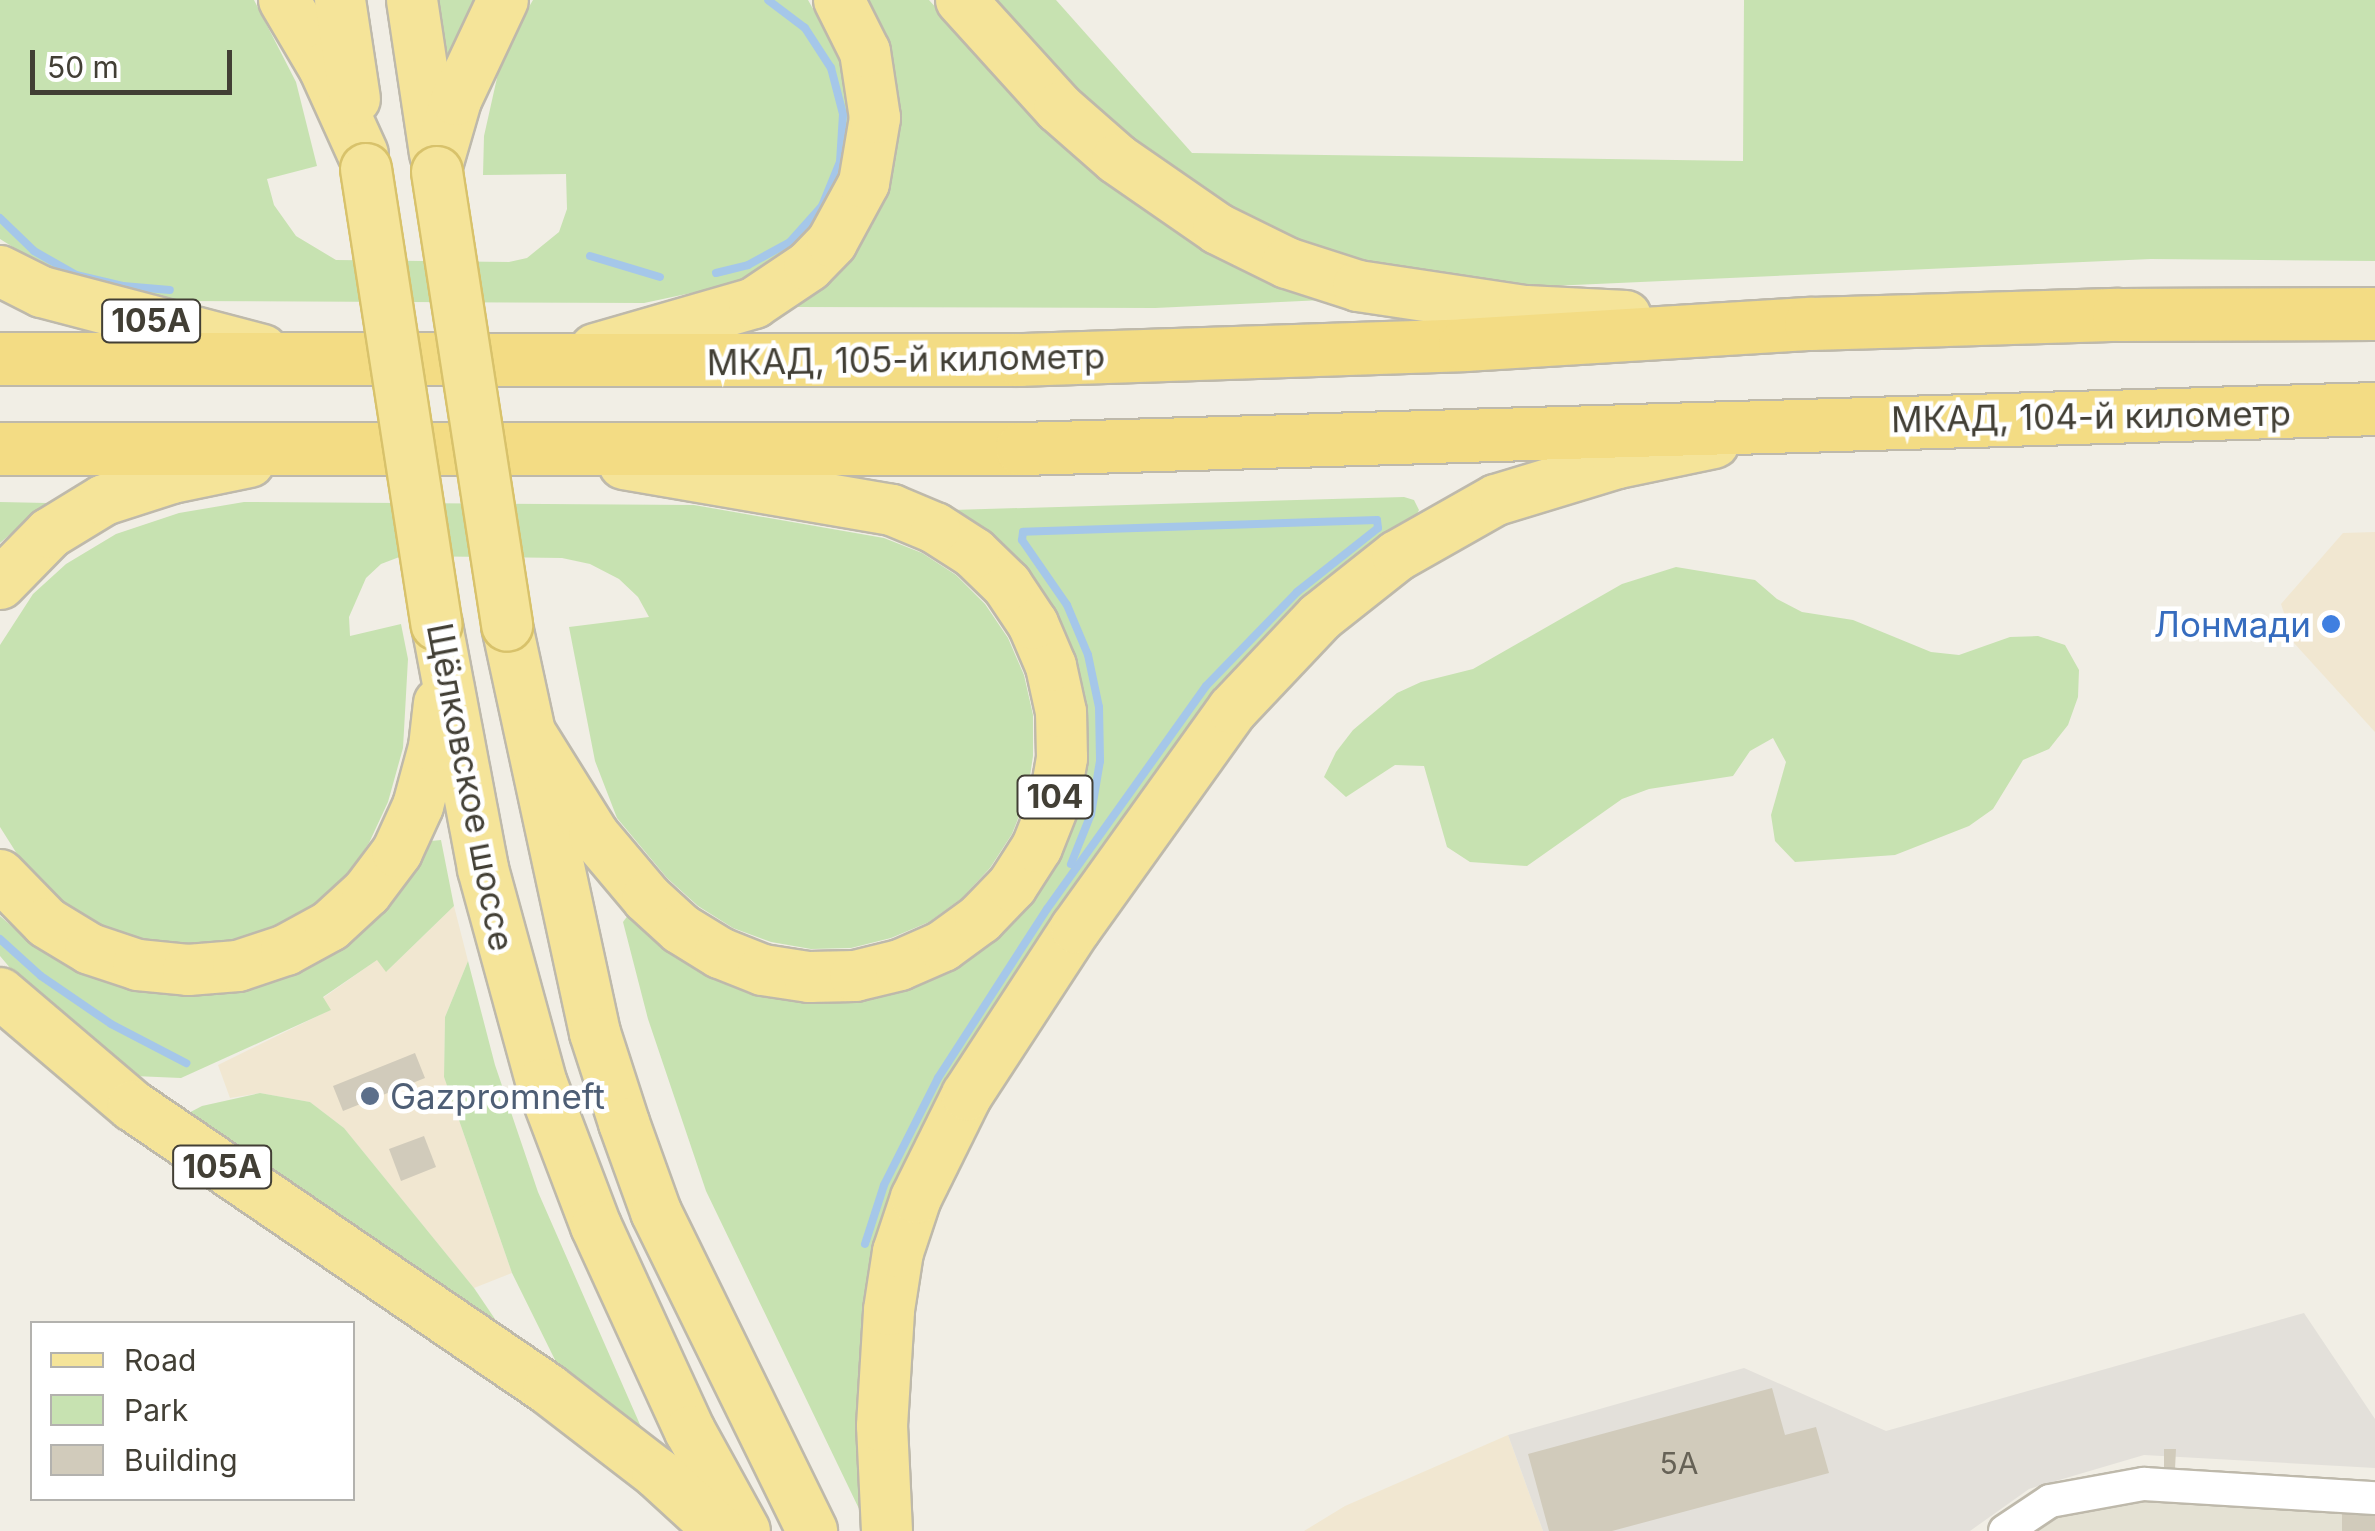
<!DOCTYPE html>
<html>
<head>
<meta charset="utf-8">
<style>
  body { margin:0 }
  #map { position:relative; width:2375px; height:1531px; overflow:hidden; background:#f1eee5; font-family:Inter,sans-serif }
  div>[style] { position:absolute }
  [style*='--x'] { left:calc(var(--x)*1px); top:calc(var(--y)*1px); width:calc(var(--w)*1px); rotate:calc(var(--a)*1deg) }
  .residential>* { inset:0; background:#e4e1d3 }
  .commercial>* { inset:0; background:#f1e7d1 }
  .industrial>* { inset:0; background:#e3e0da }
  .green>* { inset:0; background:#c7e2b1 }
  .stream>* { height:8px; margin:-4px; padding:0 4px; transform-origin:4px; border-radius:4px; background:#a5c7e9 }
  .building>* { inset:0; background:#d1cbbb }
  .roads { filter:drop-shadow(2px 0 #beb9ab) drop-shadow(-2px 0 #beb9ab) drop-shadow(0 2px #beb9ab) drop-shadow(0 -2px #beb9ab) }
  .minor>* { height:32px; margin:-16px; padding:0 16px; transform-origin:16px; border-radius:16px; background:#fff }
  .primary>* { height:50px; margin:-25px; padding:0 25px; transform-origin:25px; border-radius:25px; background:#f5e499 }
  .trunk>* { height:52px; margin:-26px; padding:0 26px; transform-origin:26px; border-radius:26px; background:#f3dc84 }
  .bridges { filter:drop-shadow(2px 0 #d8c26b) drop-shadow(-2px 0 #d8c26b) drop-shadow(0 2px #d8c26b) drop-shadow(0 -2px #d8c26b) }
  .primary-bridge>* { height:50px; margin:-25px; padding:0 25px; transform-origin:25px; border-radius:25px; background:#f5e499 }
  .dots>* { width:28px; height:28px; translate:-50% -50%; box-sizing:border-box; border:5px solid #fff; border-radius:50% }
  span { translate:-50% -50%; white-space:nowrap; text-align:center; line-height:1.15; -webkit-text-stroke:9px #fff; paint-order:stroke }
  .number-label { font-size:30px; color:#666256 }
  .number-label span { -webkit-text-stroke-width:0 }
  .shield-label span { padding:2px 8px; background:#fff; border:2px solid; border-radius:8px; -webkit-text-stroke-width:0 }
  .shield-label { font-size:32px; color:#423f35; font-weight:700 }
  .street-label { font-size:35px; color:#423f35 }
  .shop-label { font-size:35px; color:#366cbe }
  .right { translate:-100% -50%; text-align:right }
  .service-label { font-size:35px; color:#4e5e75 }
  .left { translate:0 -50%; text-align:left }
  .legend { position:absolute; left:30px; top:1321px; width:325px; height:180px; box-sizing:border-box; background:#fff; border:2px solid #b3b2ae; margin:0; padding:12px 18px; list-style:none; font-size:30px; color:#423f35 }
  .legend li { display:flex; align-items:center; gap:20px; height:50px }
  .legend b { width:50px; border:2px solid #b3b2ae }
  .scale { position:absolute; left:30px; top:50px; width:202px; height:45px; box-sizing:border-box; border:5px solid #423f35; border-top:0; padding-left:12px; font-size:30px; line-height:35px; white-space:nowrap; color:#423f35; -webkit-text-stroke:8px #fff; paint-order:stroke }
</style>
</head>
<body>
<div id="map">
  <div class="residential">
    <i style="clip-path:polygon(2144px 1494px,2375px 1508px,2375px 1531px,2023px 1531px,2054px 1511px)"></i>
  </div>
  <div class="commercial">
    <i style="clip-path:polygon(2375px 532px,2375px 732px,2294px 643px,2281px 604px,2343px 533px)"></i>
    <i style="clip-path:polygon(454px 906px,468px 961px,445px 1017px,444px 1077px,512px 1273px,474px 1288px,344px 1128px,310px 1102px,260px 1093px,230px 1098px,218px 1065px,330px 1010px,323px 998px,378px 959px,387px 971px)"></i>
    <i style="clip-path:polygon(1508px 1435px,1543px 1531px,1304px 1531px,1345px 1506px)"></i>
  </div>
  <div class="industrial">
    <i style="clip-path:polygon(2304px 1313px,2375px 1419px,2375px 1468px,2144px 1455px,2029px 1489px,1970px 1531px,1543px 1531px,1508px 1435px,1744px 1368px,1886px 1431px)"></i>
  </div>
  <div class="green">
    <i style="clip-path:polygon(0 0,254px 0,296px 82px,317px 166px,267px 179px,274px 205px,296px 236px,336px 260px,509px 262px,527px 258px,559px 232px,567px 209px,566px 174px,483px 175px,484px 136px,503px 51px,533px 0,808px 0,842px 60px,851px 118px,841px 176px,813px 227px,793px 249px,743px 282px,644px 303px,169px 301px,50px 270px,0 239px)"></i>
    <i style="clip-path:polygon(433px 0,474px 0,443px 75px)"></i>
    <i style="clip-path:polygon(867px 0,929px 0,1042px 125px,1323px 300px,1155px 308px,797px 307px,826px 284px,872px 226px,896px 155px,897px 81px,888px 45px)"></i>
    <i style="clip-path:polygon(994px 0,1056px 0,1192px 153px,1743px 161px,1744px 0,2375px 0,2375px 261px,2151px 259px,1529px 287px,1364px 262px,1296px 241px,1230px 208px,1132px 141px,1075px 89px)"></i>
    <i style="clip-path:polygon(1404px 497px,1414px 500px,1419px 510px,1414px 520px,947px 1083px,862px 1515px,706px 1191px,648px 1019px,623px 922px,629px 914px,666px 948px,955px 967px,996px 938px,1031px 901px,1086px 760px,952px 510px)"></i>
    <i style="clip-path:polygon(0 502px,47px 503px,0 543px)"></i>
    <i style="clip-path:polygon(244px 502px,694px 505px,884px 538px,922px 553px,956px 575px,985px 604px,1008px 638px,1024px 675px,1033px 715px,1033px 756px,1027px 796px,1012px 834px,990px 868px,962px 898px,929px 922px,891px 938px,851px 948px,811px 949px,771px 942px,733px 928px,698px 906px,667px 878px,617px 818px,595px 761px,569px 627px,649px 617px,638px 597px,619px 579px,590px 564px,562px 558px,402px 556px,381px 564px,366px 578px,349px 617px,350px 636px,401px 624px,408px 659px,403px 748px,388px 802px,369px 843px,344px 879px,310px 908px,272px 929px,230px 942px,187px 947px,143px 942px,101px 928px,64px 905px,31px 876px,0 827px,0 645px,33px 594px,66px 564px,116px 534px,179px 513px)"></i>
    <i style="clip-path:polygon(1676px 567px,1755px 580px,1777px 599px,1802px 612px,1853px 620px,1931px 652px,1959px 655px,2010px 637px,2038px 636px,2065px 645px,2079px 670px,2078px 697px,2068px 725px,2049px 749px,2023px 760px,1993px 809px,1969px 826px,1895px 855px,1795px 862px,1775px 841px,1771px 815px,1786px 762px,1773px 738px,1750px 751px,1733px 776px,1649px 789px,1622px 799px,1527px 866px,1470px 862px,1447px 847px,1424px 766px,1395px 765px,1346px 797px,1324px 777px,1336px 752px,1353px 730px,1397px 693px,1421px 682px,1473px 669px,1622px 584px)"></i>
    <i style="clip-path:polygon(441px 840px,454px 906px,386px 972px,377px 960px,323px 997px,331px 1010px,181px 1078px,134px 1076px,28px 989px,0 956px,0 916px,32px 944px,80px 973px,132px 991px,188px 997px,243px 991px,297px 975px,345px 947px,387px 910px,420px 865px,431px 841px)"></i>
    <i style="clip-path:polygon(468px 961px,495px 1065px,538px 1192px,645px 1436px,559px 1368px,512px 1273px,444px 1077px,445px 1017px)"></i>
    <i style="clip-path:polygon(260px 1093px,310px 1102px,344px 1128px,474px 1288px,499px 1325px,179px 1118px,202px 1106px)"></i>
  </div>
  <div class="stream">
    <i style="--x:0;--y:218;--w:47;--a:44.1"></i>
    <i style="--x:34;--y:251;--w:48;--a:29.7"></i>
    <i style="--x:76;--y:275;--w:48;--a:13.2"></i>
    <i style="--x:123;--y:286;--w:47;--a:4.9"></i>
    <i style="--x:590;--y:256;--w:73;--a:16.7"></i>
    <i style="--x:716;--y:273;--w:33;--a:-14"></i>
    <i style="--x:748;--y:265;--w:48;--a:-28.7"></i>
    <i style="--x:790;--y:242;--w:48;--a:-48.4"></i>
    <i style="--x:822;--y:206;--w:48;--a:-67.8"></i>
    <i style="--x:840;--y:162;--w:48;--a:-86.4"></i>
    <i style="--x:843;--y:114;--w:48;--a:-104.6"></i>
    <i style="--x:831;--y:68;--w:48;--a:-123"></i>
    <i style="--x:805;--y:28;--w:46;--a:-142.9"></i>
    <i style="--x:0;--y:939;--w:55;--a:42.1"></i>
    <i style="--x:41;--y:976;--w:85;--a:34.4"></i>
    <i style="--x:111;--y:1024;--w:85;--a:27.5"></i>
    <i style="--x:865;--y:1244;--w:62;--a:-72.1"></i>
    <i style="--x:884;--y:1185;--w:120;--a:-63.2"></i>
    <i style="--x:938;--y:1078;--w:201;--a:-57.2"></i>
    <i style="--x:1047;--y:909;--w:274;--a:-54.5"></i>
    <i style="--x:1206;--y:686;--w:131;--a:-45.9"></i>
    <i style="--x:1297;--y:592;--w:103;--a:-38.3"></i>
    <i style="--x:1378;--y:528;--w:8;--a:-97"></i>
    <i style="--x:1377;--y:520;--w:354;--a:178.1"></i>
    <i style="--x:1023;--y:532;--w:8;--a:97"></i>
    <i style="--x:1022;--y:540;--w:79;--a:55.3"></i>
    <i style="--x:1067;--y:605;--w:54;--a:67.2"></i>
    <i style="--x:1088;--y:655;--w:53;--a:78.1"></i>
    <i style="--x:1099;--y:707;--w:54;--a:88.9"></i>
    <i style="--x:1100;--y:761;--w:54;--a:99.6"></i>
    <i style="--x:1091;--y:814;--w:54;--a:111.8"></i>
  </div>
  <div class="building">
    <i style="clip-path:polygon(415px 1053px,425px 1078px,343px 1111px,333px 1086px)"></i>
    <i style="clip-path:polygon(424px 1136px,436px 1167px,401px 1181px,389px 1149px)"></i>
    <i style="clip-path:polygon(1772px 1388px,1785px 1435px,1816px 1427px,1829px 1473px,1612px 1531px,1549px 1531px,1528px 1454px)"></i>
    <i style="clip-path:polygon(2164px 1449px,2176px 1449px,2175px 1469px,2164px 1469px)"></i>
    <i style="clip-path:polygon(2342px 1511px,2375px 1512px,2375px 1531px,2342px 1531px)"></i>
  </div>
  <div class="roads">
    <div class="minor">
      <i style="--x:2005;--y:1531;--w:54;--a:-33.7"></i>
      <i style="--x:2050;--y:1501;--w:96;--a:-10.3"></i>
      <i style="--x:2144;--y:1484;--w:231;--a:3.5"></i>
    </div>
    <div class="primary">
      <i style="--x:284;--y:0;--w:79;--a:59.5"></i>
      <i style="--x:324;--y:68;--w:94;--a:65.6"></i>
      <i style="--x:340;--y:0;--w:100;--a:81.4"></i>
      <i style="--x:412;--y:0;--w:155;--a:81.5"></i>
      <i style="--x:961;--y:0;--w:146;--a:47.8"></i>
      <i style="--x:1059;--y:108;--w:77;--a:41.3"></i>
      <i style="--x:1117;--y:159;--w:123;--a:34.7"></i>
      <i style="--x:1218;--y:229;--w:77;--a:26.2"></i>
      <i style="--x:1287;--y:263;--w:75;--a:17.9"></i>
      <i style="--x:1358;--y:286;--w:170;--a:8.5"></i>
      <i style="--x:1526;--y:311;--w:100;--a:2.9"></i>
      <i style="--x:437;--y:166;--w:69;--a:-73.9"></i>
      <i style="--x:456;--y:100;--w:110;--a:-64.8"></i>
      <i style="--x:0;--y:271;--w:47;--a:26.6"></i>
      <i style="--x:42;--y:292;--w:228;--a:14.7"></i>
      <i style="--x:595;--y:349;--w:166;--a:-16.1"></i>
      <i style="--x:754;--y:303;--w:66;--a:-33.9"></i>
      <i style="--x:809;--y:266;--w:33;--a:-46"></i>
      <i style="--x:832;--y:242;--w:67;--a:-61.5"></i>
      <i style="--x:864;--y:183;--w:66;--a:-80.4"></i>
      <i style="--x:875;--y:118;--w:67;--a:-98.6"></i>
      <i style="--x:865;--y:52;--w:58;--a:-116.6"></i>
      <i style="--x:0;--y:584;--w:71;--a:-45.6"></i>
      <i style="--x:50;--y:533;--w:63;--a:-31.4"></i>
      <i style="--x:104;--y:500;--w:71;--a:-17.9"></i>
      <i style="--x:172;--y:478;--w:79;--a:-11.7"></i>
      <i style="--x:437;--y:625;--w:248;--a:79.3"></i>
      <i style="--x:483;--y:869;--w:223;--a:74.7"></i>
      <i style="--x:542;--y:1084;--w:152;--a:69.2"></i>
      <i style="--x:596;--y:1226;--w:226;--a:65.4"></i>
      <i style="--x:690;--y:1431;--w:114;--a:61.2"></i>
      <i style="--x:507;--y:626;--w:416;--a:77.8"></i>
      <i style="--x:595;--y:1033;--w:95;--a:72.1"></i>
      <i style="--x:624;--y:1123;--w:95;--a:70.2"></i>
      <i style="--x:656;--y:1212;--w:355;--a:63.9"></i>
      <i style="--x:531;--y:734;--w:119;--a:58"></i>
      <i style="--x:594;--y:835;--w:82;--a:49.9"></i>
      <i style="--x:647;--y:898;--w:46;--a:42.4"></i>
      <i style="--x:681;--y:929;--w:46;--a:31.6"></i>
      <i style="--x:720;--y:953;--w:46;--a:21.6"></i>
      <i style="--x:763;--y:970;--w:47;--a:8.7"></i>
      <i style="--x:809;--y:977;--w:46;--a:-1.2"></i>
      <i style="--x:855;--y:976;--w:46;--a:-13.7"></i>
      <i style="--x:900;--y:965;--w:47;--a:-23.8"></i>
      <i style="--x:943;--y:946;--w:46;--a:-36.1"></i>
      <i style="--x:980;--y:919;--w:46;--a:-45.9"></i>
      <i style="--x:1012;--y:886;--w:46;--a:-57.3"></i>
      <i style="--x:1037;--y:847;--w:46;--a:-68.4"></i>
      <i style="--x:1054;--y:804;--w:47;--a:-80.1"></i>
      <i style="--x:1062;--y:758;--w:46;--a:-91.2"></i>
      <i style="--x:1061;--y:712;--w:47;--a:-102.3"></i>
      <i style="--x:1051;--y:666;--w:46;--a:-113.2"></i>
      <i style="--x:1033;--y:624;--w:47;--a:-123.7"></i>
      <i style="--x:1007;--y:585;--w:46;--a:-135.9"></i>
      <i style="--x:974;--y:553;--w:46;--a:-147.3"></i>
      <i style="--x:935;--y:528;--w:47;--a:-157.3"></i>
      <i style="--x:892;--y:510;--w:272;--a:-170.3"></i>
      <i style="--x:0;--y:875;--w:67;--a:45.6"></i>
      <i style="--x:47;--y:923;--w:50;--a:31.2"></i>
      <i style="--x:90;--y:949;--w:51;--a:18.4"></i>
      <i style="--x:138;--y:965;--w:50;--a:5.7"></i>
      <i style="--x:188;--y:970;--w:50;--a:-4.6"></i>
      <i style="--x:238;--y:966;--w:51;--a:-18.4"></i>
      <i style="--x:286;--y:950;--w:50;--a:-28.6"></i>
      <i style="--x:330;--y:926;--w:50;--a:-42.6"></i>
      <i style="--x:367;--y:892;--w:50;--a:-53.1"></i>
      <i style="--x:397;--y:852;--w:51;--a:-65.5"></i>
      <i style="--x:418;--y:806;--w:61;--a:-74.8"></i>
      <i style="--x:434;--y:747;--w:44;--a:-83.5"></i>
      <i style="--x:0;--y:993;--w:175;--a:40.4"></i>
      <i style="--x:133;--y:1106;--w:502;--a:34.29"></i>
      <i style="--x:548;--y:1389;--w:138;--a:37.6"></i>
      <i style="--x:657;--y:1473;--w:86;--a:42.6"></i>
      <i style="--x:887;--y:1531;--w:105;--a:-92.7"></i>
      <i style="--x:882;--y:1426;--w:116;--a:-86.5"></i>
      <i style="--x:889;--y:1310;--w:59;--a:-81.2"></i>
      <i style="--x:898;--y:1252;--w:57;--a:-71.6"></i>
      <i style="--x:916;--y:1198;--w:115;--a:-63.7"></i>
      <i style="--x:967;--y:1095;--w:199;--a:-56.9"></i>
      <i style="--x:1076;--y:928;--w:269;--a:-54.4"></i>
      <i style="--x:1233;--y:709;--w:127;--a:-46.6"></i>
      <i style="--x:1320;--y:617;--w:98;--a:-38.4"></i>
      <i style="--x:1397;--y:556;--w:114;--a:-29.5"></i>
      <i style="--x:1496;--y:500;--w:127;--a:-16.9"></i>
      <i style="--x:1618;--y:463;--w:98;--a:-11.8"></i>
    </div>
    <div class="trunk">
      <i style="--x:0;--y:359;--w:1020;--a:0.06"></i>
      <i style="--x:1020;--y:360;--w:445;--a:-1.9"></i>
      <i style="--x:1465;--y:345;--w:347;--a:-3.5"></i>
      <i style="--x:1811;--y:324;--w:308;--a:-1.7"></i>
      <i style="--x:2119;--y:315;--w:256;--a:-0.2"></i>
      <i style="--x:0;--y:449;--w:1022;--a:0"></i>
      <i style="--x:1022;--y:449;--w:1354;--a:-1.69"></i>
    </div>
  </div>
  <div class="bridges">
    <div class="primary-bridge">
      <i style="--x:366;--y:169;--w:461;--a:81.2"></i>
      <i style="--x:437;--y:172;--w:459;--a:81.2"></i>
    </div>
  </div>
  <div class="dots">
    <i style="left:2331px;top:624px;background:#3f7fe0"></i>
    <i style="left:370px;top:1096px;background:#5c6f8a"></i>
  </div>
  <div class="number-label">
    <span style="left:1679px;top:1463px">5A</span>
  </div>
  <div class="shield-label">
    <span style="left:151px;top:321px">105A</span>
    <span style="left:1055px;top:797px">104</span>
    <span style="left:222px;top:1167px">105A</span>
  </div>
  <div class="street-label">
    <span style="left:906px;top:359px;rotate:-1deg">МКАД, 105-й километр</span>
    <span style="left:2091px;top:416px;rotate:-1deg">МКАД, 104-й километр</span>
    <span style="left:471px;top:787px;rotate:79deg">Щёлковское шоссе</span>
  </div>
  <div class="shop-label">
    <span class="right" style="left:2311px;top:624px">Лонмади</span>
  </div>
  <div class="service-label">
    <span class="left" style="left:390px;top:1096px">Gazpromneft</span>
  </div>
  <ul class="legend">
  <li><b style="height:12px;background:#f5e499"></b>Road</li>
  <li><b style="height:28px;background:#c7e2b1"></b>Park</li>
  <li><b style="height:28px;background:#d1cbbb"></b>Building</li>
  </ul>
  <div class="scale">50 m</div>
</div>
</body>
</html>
